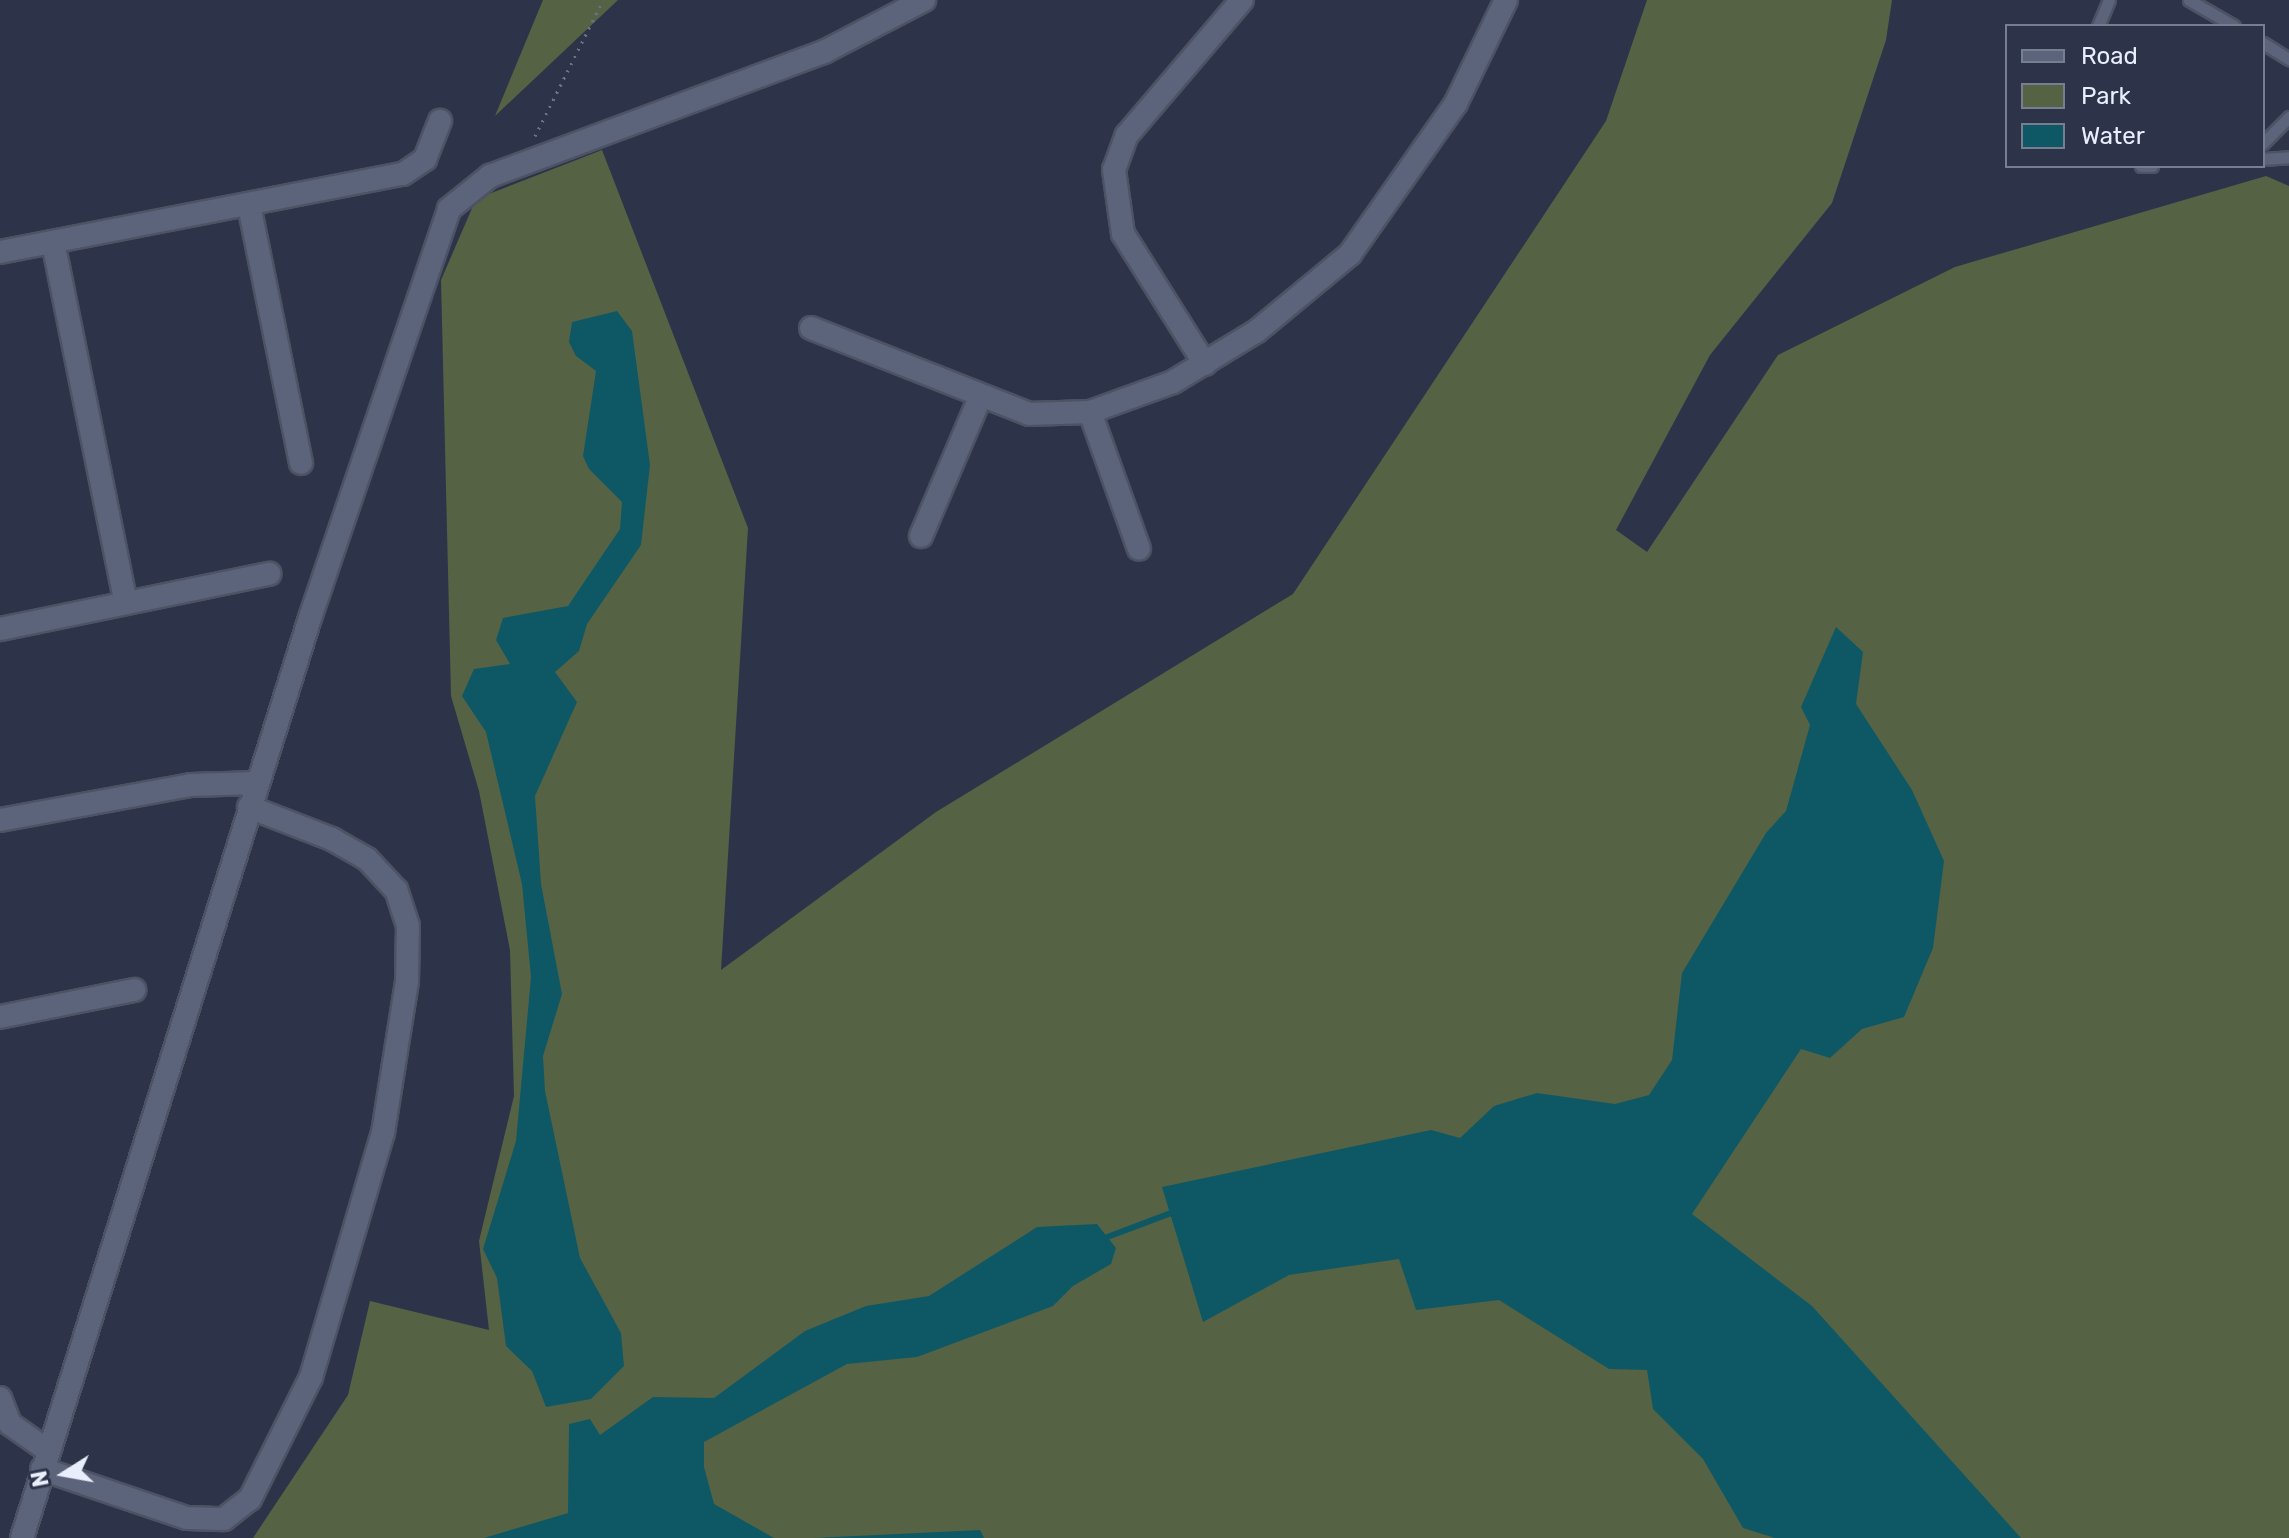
<!DOCTYPE html>
<html>
<head>
<meta charset="utf-8">
<style>
  body { margin:0 }
  #map { position:relative; width:2289px; height:1538px; overflow:hidden; background:#2d3449; font-family:Rubik,sans-serif }
  div>[style] { position:absolute }
  [style*='--x'] { left:calc(var(--x)*1px); top:calc(var(--y)*1px); width:calc(var(--w)*1px); rotate:calc(var(--a)*1deg) }
  .green>* { inset:0; background:#556344 }
  .water>* { inset:0; background:#0e5865 }
  .stream>* { height:6px; margin:-3px; padding:0 3px; transform-origin:3px; border-radius:3px; background:#0e5865 }
  .path>* { height:3px; margin-top:-1.5px; transform-origin:0; background:repeating-linear-gradient(90deg,#6d7386 0 2px,transparent 0 8px) }
  .roads { filter:drop-shadow(2px 0 #4d5364) drop-shadow(-2px 0 #4d5364) drop-shadow(0 2px #4d5364) drop-shadow(0 -2px #4d5364) }
  .service>* { height:11px; margin:-5.5px; padding:0 5.5px; transform-origin:5.5px; border-radius:5.5px; background:#5c647b }
  .minor>* { height:22px; margin:-11px; padding:0 11px; transform-origin:11px; border-radius:11px; background:#5c647b }
  span { translate:-50% -50%; white-space:nowrap; text-align:center; line-height:1.15; -webkit-text-stroke:8px #2d3449; paint-order:stroke }
  .legend { position:absolute; left:2005px; top:24px; width:260px; height:144px; box-sizing:border-box; background:#2d3449; border:2px solid #787e91; margin:0; padding:10px 14px; list-style:none; font-size:24px; color:#e9eefc }
  .legend li { display:flex; align-items:center; gap:16px; height:40px }
  .legend b { width:40px; border:2px solid #787e91 }
  .north { position:absolute; left:24px; top:1434px; width:80px; height:80px; -webkit-text-stroke:6px #2d3449; paint-order:stroke; rotate:259deg; font-size:22px; font-weight:700; line-height:32px; text-align:center; color:#e9eefc }
  .north::after { content:''; display:block; margin:auto; width:28px; height:36px; background:#e9eefc; clip-path:polygon(50% 0,100% 100%,50% 72%,0 100%) }
</style>
</head>
<body>
<div id="map">
  <div class="green">
    <i style="clip-path:polygon(543px 0,618px 0,495px 116px)"></i>
    <i style="clip-path:polygon(1647px 0,1892px 0,1886px 40px,1832px 203px,1710px 355px,1616px 530px,1647px 552px,1778px 355px,1955px 267px,2266px 176px,2289px 186px,2289px 1538px,253px 1538px,348px 1395px,370px 1301px,489px 1330px,479px 1241px,514px 1096px,510px 950px,479px 791px,451px 696px,441px 280px,476px 199px,602px 150px,748px 528px,721px 970px,936px 812px,1293px 594px,1606px 121px)"></i>
  </div>
  <div class="water">
    <i style="clip-path:polygon(617px 311px,632px 331px,650px 465px,641px 545px,587px 624px,579px 651px,555px 672px,577px 702px,535px 796px,541px 884px,562px 994px,543px 1056px,545px 1091px,580px 1258px,621px 1333px,624px 1366px,591px 1399px,546px 1407px,532px 1371px,506px 1346px,497px 1278px,483px 1249px,516px 1141px,531px 977px,522px 884px,486px 732px,462px 696px,474px 669px,510px 664px,496px 640px,503px 618px,568px 606px,620px 529px,622px 502px,589px 469px,583px 456px,596px 371px,576px 356px,569px 342px,572px 322px)"></i>
    <i style="clip-path:polygon(1836px 627px,1863px 652px,1856px 704px,1912px 790px,1944px 861px,1933px 948px,1904px 1017px,1862px 1029px,1830px 1058px,1801px 1049px,1692px 1214px,1812px 1306px,2021px 1538px,1775px 1538px,1743px 1528px,1703px 1459px,1653px 1409px,1647px 1370px,1609px 1369px,1499px 1300px,1416px 1310px,1399px 1259px,1289px 1275px,1203px 1322px,1162px 1187px,1431px 1130px,1460px 1138px,1494px 1106px,1537px 1093px,1615px 1104px,1649px 1095px,1672px 1060px,1682px 973px,1766px 833px,1786px 811px,1810px 725px,1801px 707px)"></i>
    <i style="clip-path:polygon(1097px 1224px,1116px 1248px,1111px 1264px,1073px 1286px,1053px 1306px,917px 1357px,847px 1364px,704px 1442px,704px 1467px,714px 1504px,774px 1538px,484px 1538px,568px 1513px,569px 1424px,590px 1419px,600px 1435px,653px 1397px,714px 1398px,805px 1331px,866px 1306px,929px 1296px,1037px 1227px)"></i>
    <i style="clip-path:polygon(980px 1530px,984px 1538px,814px 1538px)"></i>
  </div>
  <div class="stream">
    <i style="--x:1102;--y:1239;--w:77;--a:-20.6"></i>
  </div>
  <div class="path">
    <i style="--x:535;--y:136;--w:152;--a:-63.4"></i>
  </div>
  <div class="roads">
    <div class="service">
      <i style="--x:2189;--y:0;--w:52;--a:30"></i>
      <i style="--x:2098;--y:26;--w:28;--a:-67"></i>
      <i style="--x:2263;--y:43;--w:31;--a:32"></i>
      <i style="--x:2263;--y:143;--w:37;--a:-45"></i>
      <i style="--x:2263;--y:159;--w:26;--a:-4"></i>
      <i style="--x:2141;--y:166;--w:11;--a:0"></i>
    </div>
    <div class="minor">
      <i style="--x:249;--y:205;--w:263;--a:78.6"></i>
      <i style="--x:53;--y:242;--w:368;--a:78.6"></i>
      <i style="--x:0;--y:252;--w:410;--a:-11"></i>
      <i style="--x:403;--y:174;--w:27;--a:-34"></i>
      <i style="--x:425;--y:159;--w:41;--a:-68.5"></i>
      <i style="--x:811;--y:328;--w:234;--a:21.5"></i>
      <i style="--x:1029;--y:414;--w:61;--a:-1.9"></i>
      <i style="--x:1090;--y:412;--w:88;--a:-19.9"></i>
      <i style="--x:1173;--y:382;--w:98;--a:-31.3"></i>
      <i style="--x:1257;--y:331;--w:121;--a:-39.6"></i>
      <i style="--x:1350;--y:254;--w:184;--a:-54.9"></i>
      <i style="--x:1456;--y:103;--w:114;--a:-64.1"></i>
      <i style="--x:1205;--y:364;--w:154;--a:-122.2"></i>
      <i style="--x:1123;--y:234;--w:65;--a:-98"></i>
      <i style="--x:1114;--y:170;--w:37;--a:-70"></i>
      <i style="--x:1127;--y:135;--w:177;--a:-49.6"></i>
      <i style="--x:1090;--y:412;--w:145;--a:70.3"></i>
      <i style="--x:921;--y:536;--w:150;--a:-66.9"></i>
      <i style="--x:0;--y:629;--w:275;--a:-11.6"></i>
      <i style="--x:0;--y:820;--w:194;--a:-10.4"></i>
      <i style="--x:191;--y:785;--w:66;--a:-1.7"></i>
      <i style="--x:0;--y:1017;--w:137;--a:-11.4"></i>
      <i style="--x:0;--y:1398;--w:28;--a:69"></i>
      <i style="--x:10;--y:1424;--w:45;--a:35.1"></i>
      <i style="--x:42;--y:1469;--w:153;--a:18.7"></i>
      <i style="--x:187;--y:1518;--w:37;--a:2"></i>
      <i style="--x:224;--y:1519;--w:33;--a:-38"></i>
      <i style="--x:250;--y:1499;--w:136;--a:-63.4"></i>
      <i style="--x:311;--y:1377;--w:254;--a:-73.6"></i>
      <i style="--x:383;--y:1133;--w:153;--a:-81"></i>
      <i style="--x:407;--y:982;--w:56;--a:-89"></i>
      <i style="--x:408;--y:926;--w:38;--a:-108"></i>
      <i style="--x:396;--y:890;--w:42;--a:-133.1"></i>
      <i style="--x:367;--y:859;--w:40;--a:-150.3"></i>
      <i style="--x:332;--y:839;--w:89;--a:-158.9"></i>
      <i style="--x:22;--y:1538;--w:964;--a:-72.62"></i>
      <i style="--x:310;--y:618;--w:432;--a:-71.2"></i>
      <i style="--x:449;--y:209;--w:53;--a:-38.8"></i>
      <i style="--x:490;--y:176;--w:356;--a:-20.4"></i>
      <i style="--x:824;--y:52;--w:113;--a:-27.5"></i>
    </div>
  </div>
  <ul class="legend">
  <li><b style="height:10px;background:#5c647b"></b>Road</li>
  <li><b style="height:22px;background:#556344"></b>Park</li>
  <li><b style="height:22px;background:#0e5865"></b>Water</li>
  </ul>
  <div class="north">N</div>
</div>
</body>
</html>
